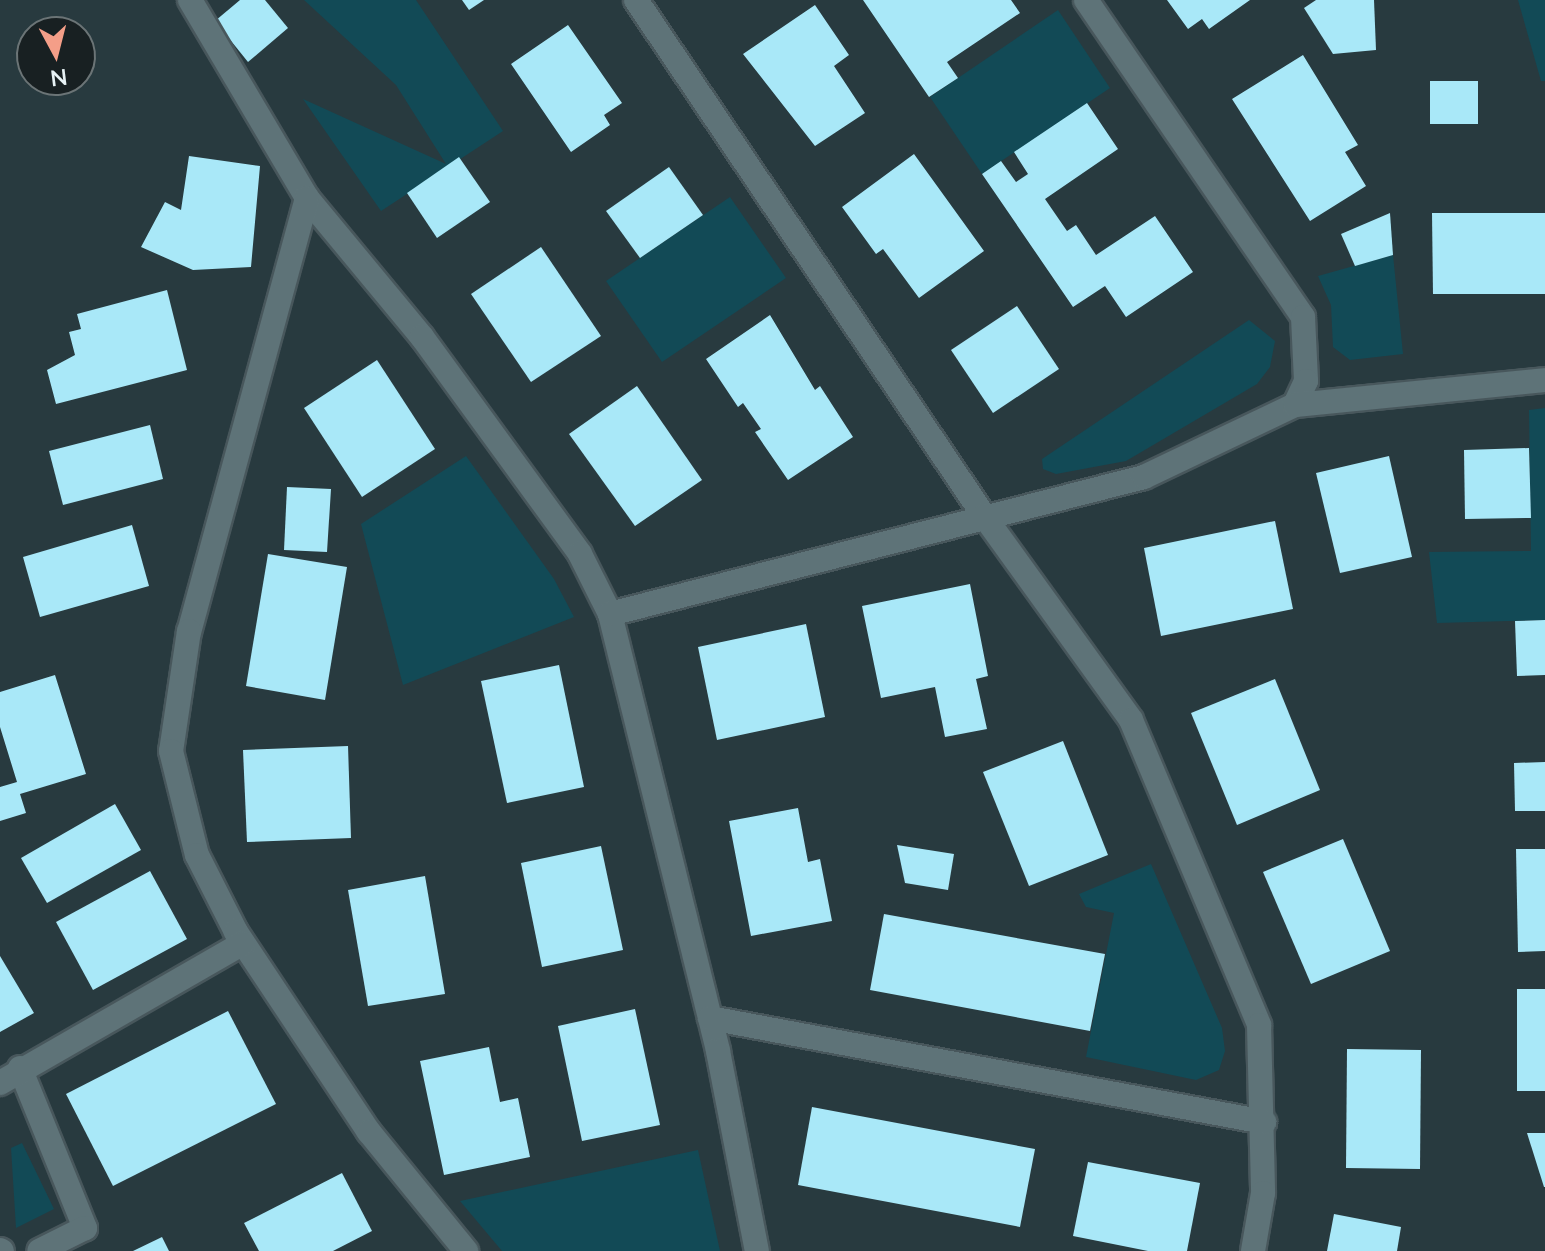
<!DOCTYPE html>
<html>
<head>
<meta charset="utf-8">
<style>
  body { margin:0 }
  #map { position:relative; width:1545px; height:1251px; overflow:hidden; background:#283a3f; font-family:Lato,sans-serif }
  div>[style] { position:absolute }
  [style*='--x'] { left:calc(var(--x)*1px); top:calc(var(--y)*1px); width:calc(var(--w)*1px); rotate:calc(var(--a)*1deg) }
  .green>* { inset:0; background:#124a56 }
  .building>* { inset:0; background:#a9e8f8 }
  .roads { filter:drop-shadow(2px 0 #48575c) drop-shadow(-2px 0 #48575c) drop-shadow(0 2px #48575c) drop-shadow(0 -2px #48575c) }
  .minor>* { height:24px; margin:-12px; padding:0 12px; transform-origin:12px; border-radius:12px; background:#5e7378 }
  span { translate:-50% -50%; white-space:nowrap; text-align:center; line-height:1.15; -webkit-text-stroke:8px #182022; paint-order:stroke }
  .north { position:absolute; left:16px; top:16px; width:80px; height:80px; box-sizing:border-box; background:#182022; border:2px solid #6b7476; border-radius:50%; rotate:173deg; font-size:22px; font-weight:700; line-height:32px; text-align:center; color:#e7f2f5 }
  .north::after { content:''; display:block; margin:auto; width:28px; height:36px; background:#f49e88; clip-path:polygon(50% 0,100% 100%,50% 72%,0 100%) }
</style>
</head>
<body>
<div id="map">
  <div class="green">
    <i style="clip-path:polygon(304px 0,416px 0,503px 131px,381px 211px,303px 99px,446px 164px,396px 85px)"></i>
    <i style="clip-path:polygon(1518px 0,1545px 0,1545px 81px,1541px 81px)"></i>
    <i style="clip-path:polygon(1058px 10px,1110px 88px,982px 174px,930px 97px)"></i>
    <i style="clip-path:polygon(730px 197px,786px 278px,662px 362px,606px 281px)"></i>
    <i style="clip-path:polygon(1393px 255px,1403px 354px,1350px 360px,1333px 347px,1331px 305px,1318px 276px)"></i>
    <i style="clip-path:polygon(1249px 320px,1275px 341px,1270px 367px,1257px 384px,1126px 461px,1056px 474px,1043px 469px,1042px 459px)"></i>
    <i style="clip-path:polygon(1545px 408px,1545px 620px,1437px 623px,1429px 552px,1531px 551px,1529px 410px)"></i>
    <i style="clip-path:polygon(466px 456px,554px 579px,574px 617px,403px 685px,361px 524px)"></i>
    <i style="clip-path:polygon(1151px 864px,1222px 1028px,1225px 1051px,1219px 1070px,1196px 1080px,1086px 1057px,1114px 913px,1086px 907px,1079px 894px)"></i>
    <i style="clip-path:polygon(22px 1143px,54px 1209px,16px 1228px,11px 1148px)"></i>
    <i style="clip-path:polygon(698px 1150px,720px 1251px,502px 1251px,460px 1201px)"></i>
  </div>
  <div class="building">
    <i style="clip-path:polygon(240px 0,265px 0,288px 28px,248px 62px,215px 21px)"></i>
    <i style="clip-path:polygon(462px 0,484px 0,469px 10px)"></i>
    <i style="clip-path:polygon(863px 0,1011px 0,1020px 13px,947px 62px,958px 78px,929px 97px)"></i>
    <i style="clip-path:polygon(1167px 0,1250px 0,1209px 29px,1202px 19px,1188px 29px)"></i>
    <i style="clip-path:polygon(1316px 0,1374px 0,1376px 50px,1333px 54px,1304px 8px)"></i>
    <i style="clip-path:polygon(815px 5px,849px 55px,834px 66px,865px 113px,815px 146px,743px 54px)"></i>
    <i style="clip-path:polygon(568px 25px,622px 103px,604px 115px,610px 125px,571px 152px,511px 64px)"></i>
    <i style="clip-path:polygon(1303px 55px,1358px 145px,1345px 152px,1366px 186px,1310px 221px,1232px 99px)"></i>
    <i style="clip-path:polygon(1430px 81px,1478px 81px,1478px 124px,1430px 124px)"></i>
    <i style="clip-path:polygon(1087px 103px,1118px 149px,1045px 199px,1067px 231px,1076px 225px,1096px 255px,1155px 216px,1193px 272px,1126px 317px,1105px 286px,1073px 307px,982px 174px,1001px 161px,1016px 182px,1028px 174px,1014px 152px)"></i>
    <i style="clip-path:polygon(914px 154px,984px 251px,919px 298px,883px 249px,876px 254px,842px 207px)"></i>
    <i style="clip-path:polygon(189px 156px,260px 166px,251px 267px,193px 270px,141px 247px,165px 202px,181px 210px)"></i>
    <i style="clip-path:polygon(459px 157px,490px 202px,437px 238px,407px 193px)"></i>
    <i style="clip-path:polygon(669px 167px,703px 215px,640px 258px,606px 211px)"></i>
    <i style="clip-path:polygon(1390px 213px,1393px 255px,1355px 266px,1341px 234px)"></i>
    <i style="clip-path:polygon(1432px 213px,1545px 213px,1545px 294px,1433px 294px)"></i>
    <i style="clip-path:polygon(541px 247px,601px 336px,531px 382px,471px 294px)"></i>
    <i style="clip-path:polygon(167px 290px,187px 370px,56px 404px,47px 370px,75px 355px,69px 332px,81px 329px,77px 314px)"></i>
    <i style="clip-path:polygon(1017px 306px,1059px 369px,993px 413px,951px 350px)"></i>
    <i style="clip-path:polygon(770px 315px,815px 390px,820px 386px,853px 437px,788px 480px,755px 432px,761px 429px,743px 403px,738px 407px,706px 359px)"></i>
    <i style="clip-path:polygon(377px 360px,435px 449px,362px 497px,304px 408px)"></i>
    <i style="clip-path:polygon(637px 386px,702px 480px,635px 526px,569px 434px)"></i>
    <i style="clip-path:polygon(150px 425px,163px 479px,63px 505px,49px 451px)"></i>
    <i style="clip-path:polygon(1529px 448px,1531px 518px,1465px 519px,1464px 450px)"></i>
    <i style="clip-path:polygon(1389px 456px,1412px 557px,1340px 573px,1316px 473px)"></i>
    <i style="clip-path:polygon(287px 487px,331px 489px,327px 552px,284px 550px)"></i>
    <i style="clip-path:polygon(1275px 521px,1293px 609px,1161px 636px,1144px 548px)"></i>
    <i style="clip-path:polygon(132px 525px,149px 586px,40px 617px,23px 557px)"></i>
    <i style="clip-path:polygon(268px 554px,347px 567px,325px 700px,246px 686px)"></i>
    <i style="clip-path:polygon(970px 584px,988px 676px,976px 679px,987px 729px,945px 737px,935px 687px,881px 698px,862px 606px)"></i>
    <i style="clip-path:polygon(1545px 620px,1545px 675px,1517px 676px,1515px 621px)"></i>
    <i style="clip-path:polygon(806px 624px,825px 717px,717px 740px,698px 647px)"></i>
    <i style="clip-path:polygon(559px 665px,584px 787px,507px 803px,481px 681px)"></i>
    <i style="clip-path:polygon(55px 675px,86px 774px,20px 794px,26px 813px,0 821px,0 787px,17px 782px,0 727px,0 692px)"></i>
    <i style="clip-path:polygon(1275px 679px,1320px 790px,1237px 825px,1191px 713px)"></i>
    <i style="clip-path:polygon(1063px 741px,1108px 855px,1029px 886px,983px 772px)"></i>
    <i style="clip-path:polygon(348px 746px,351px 838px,247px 842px,243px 750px)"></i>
    <i style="clip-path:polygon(1545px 762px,1545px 811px,1515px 811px,1514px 763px)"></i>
    <i style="clip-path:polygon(115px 804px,141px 850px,47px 903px,21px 858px)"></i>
    <i style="clip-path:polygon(798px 808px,808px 862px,820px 859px,832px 921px,751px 936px,729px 821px)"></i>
    <i style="clip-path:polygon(1343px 839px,1390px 951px,1311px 984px,1263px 872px)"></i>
    <i style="clip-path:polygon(897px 845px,954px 854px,948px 890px,905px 883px)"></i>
    <i style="clip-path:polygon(601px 846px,623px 950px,542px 967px,521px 863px)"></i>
    <i style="clip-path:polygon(1516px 849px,1545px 849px,1545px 951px,1518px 952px)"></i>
    <i style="clip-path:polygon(150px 871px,187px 939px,93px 990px,56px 922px)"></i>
    <i style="clip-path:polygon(425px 876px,445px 994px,368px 1006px,348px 890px)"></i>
    <i style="clip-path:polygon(884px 914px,1105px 954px,1090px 1031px,870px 990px)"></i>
    <i style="clip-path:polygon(0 956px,34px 1013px,0 1032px)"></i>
    <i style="clip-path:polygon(1517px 989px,1545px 989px,1545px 1091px,1517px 1091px)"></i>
    <i style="clip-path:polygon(635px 1009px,660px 1125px,582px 1141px,558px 1026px)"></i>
    <i style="clip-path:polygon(228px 1011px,276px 1104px,113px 1186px,66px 1094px)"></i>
    <i style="clip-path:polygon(489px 1047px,500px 1102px,518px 1098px,530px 1157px,444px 1175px,420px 1061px)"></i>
    <i style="clip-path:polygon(1347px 1049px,1421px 1050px,1420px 1169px,1346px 1168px)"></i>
    <i style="clip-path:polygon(812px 1107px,1035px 1149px,1020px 1227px,798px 1185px)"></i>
    <i style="clip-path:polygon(1527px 1133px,1545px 1133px,1545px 1187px,1544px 1187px)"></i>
    <i style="clip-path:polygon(1088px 1162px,1200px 1183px,1187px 1251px,1148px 1251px,1073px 1236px)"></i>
    <i style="clip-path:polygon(342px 1173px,372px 1231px,333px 1251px,259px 1251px,244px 1223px)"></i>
    <i style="clip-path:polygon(1334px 1214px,1401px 1227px,1397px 1251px,1327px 1251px)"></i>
    <i style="clip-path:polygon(162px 1237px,169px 1251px,133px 1251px)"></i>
  </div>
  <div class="roads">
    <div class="minor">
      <i style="--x:190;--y:0;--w:230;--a:59.4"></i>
      <i style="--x:307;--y:198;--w:180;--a:50.4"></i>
      <i style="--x:422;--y:337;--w:268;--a:53.9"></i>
      <i style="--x:580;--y:554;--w:67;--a:63.4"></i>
      <i style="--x:610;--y:614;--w:450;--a:76.1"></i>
      <i style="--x:718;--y:1051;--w:204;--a:79"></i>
      <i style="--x:636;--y:0;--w:622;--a:56"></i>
      <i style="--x:984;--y:516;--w:251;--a:54.2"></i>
      <i style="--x:1131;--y:720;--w:331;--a:67.2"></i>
      <i style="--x:1259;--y:1025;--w:168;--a:88.6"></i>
      <i style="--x:1263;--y:1193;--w:59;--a:99.8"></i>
      <i style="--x:1086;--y:0;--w:384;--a:55.6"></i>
      <i style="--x:1303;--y:317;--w:64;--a:87.3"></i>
      <i style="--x:1306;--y:381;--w:26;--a:115"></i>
      <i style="--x:307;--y:198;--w:449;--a:105.2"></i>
      <i style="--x:189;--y:631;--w:121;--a:98.5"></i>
      <i style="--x:171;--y:751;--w:107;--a:76"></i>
      <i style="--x:197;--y:855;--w:86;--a:63.1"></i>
      <i style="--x:236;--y:932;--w:240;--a:56.4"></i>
      <i style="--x:369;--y:1132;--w:154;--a:50.8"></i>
      <i style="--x:610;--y:614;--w:551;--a:-14.39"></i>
      <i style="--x:1144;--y:477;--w:167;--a:-25.5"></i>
      <i style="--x:1295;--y:405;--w:251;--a:-5.7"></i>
      <i style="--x:710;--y:1018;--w:564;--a:10.63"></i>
      <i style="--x:20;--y:1068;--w:173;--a:67.9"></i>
      <i style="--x:85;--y:1228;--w:51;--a:153.4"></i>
      <i style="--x:0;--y:1083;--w:280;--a:-29.9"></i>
      <i style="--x:0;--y:1250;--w:2;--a:27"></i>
    </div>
  </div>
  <div class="north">N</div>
</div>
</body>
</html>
